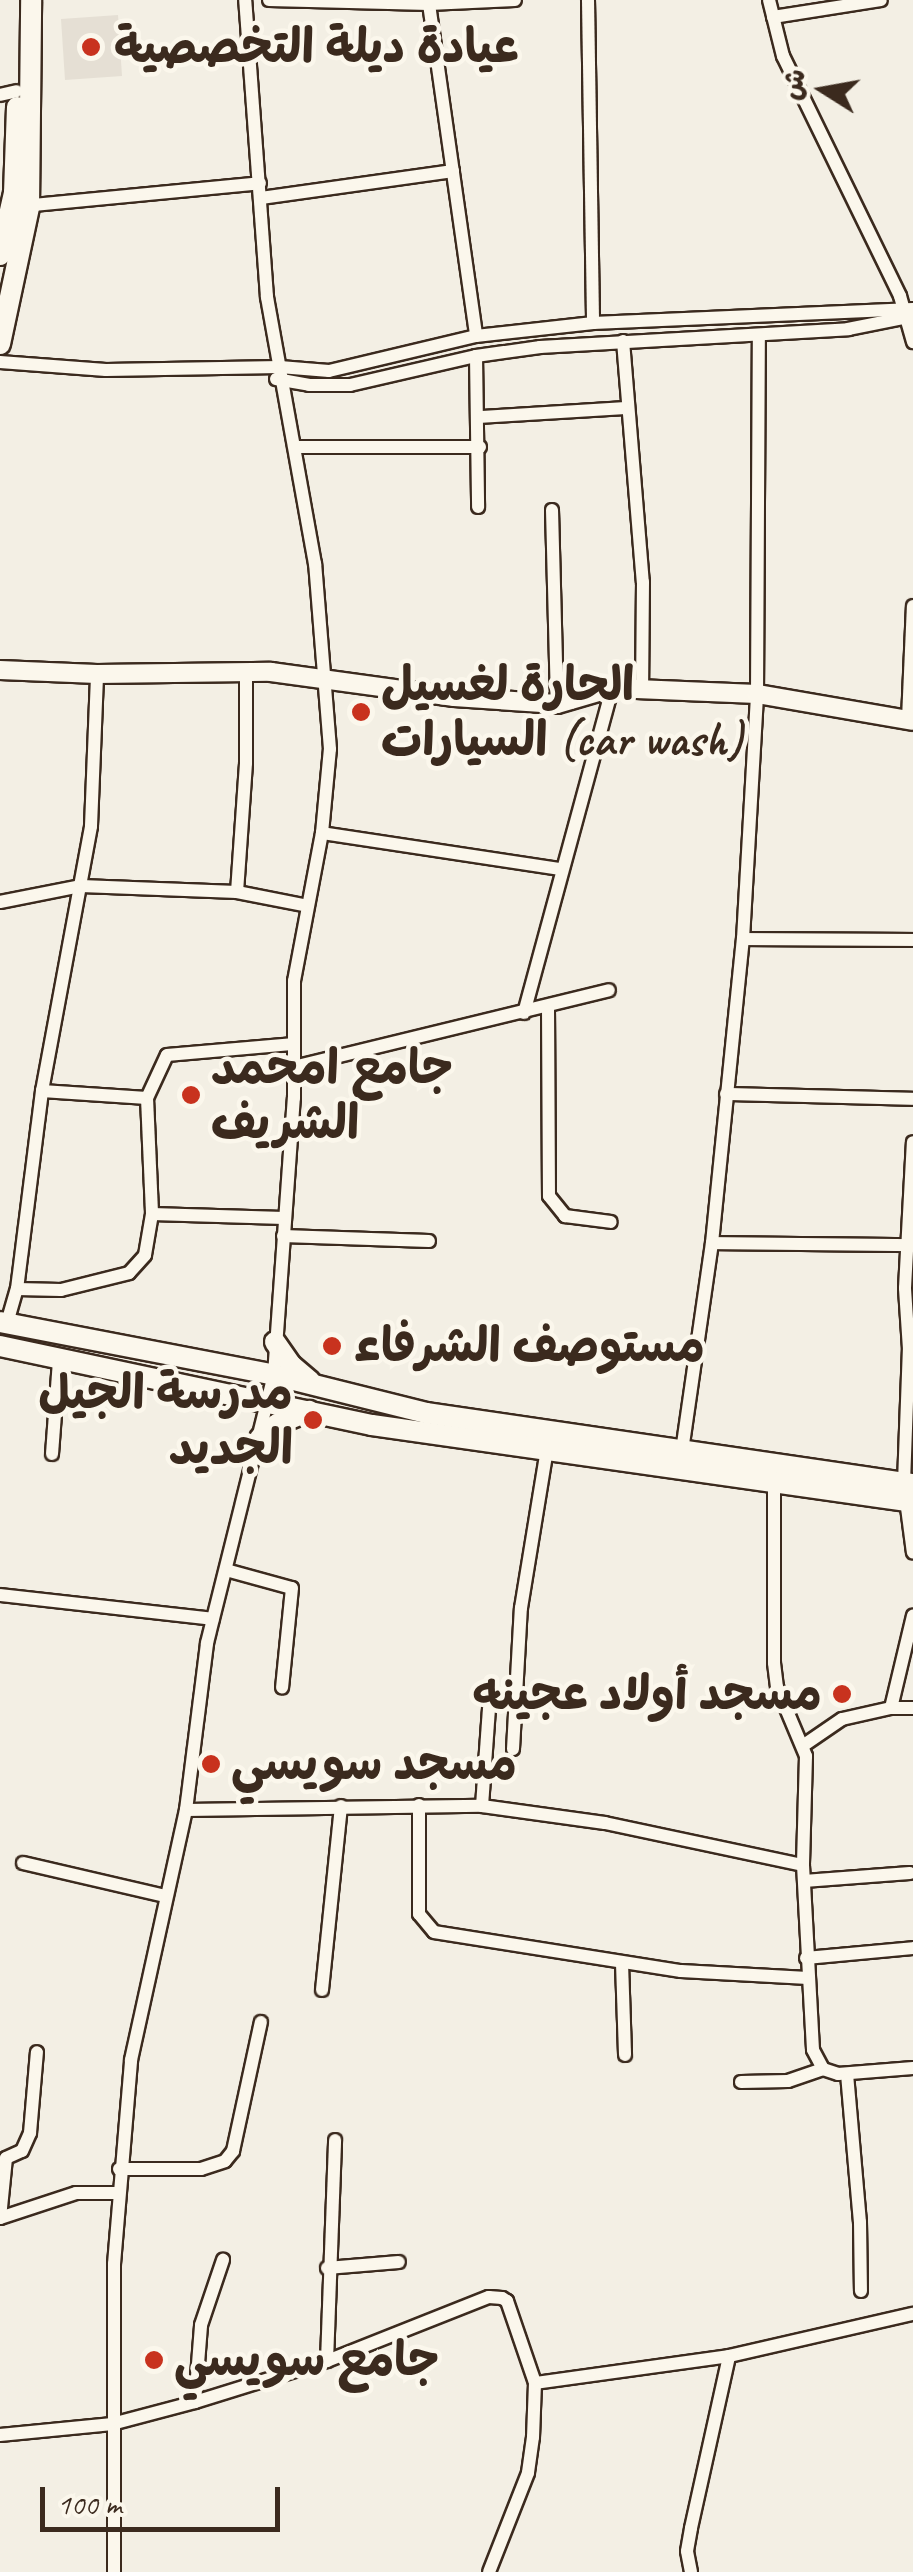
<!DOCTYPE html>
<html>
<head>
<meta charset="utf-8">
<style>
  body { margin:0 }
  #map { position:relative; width:913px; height:2572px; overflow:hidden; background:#f3efe4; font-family:Caveat,"Playpen Sans Arabic",sans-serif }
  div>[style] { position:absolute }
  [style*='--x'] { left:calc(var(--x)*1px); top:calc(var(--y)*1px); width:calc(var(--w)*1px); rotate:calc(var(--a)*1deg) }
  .built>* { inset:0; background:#e5dfd4 }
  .roads { filter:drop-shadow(2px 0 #3b2a1e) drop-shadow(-2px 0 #3b2a1e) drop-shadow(0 2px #3b2a1e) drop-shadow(0 -2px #3b2a1e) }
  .street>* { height:12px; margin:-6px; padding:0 6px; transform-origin:6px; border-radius:6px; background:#fbf7ec }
  .secondary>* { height:18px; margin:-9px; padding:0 9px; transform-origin:9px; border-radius:9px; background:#fbf7ec }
  .primary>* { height:20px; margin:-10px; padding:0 10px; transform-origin:10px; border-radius:10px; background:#fbf7ec }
  .dots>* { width:28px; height:28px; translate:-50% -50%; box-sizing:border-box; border:5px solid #fbf7ec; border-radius:50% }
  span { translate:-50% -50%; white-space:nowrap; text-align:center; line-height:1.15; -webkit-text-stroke:9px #fbf7ec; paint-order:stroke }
  .poi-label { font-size:48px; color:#3b2a1e; font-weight:700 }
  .left { translate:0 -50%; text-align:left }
  .right { translate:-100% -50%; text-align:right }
  .north { position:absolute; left:773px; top:40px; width:100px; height:100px; -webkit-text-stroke:8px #fbf7ec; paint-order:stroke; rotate:281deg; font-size:28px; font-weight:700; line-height:40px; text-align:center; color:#3b2a1e }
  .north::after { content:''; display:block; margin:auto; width:35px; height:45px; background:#3b2a1e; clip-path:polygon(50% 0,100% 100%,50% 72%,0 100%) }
  .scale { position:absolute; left:40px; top:2487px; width:240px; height:45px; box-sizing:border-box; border:5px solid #3b2a1e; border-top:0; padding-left:12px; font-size:30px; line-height:35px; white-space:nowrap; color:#3b2a1e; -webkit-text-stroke:8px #fbf7ec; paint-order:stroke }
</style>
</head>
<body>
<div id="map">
  <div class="built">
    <i style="clip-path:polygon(118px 15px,122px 76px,65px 80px,61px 19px)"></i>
  </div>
  <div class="roads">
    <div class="street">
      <i style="--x:269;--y:0;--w:160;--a:1.4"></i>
      <i style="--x:429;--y:4;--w:86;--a:-2.7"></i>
      <i style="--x:588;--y:0;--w:323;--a:89.1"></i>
      <i style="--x:769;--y:0;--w:58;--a:76"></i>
      <i style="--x:783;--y:56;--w:267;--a:64"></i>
      <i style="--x:900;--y:296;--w:48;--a:74.2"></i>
      <i style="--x:429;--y:4;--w:335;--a:81.9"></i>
      <i style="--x:773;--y:17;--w:109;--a:-8.9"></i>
      <i style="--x:0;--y:95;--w:17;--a:-13"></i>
      <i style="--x:261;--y:198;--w:194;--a:-8"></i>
      <i style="--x:23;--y:206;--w:238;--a:-5.5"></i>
      <i style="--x:623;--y:341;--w:242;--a:85.3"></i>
      <i style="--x:643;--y:582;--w:108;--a:90.5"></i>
      <i style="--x:476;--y:356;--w:151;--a:89.2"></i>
      <i style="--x:0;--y:362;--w:106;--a:4.3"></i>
      <i style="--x:106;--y:370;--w:174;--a:-1"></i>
      <i style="--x:280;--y:367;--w:49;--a:4.7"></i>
      <i style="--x:329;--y:371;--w:151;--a:-13.4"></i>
      <i style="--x:476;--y:336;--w:118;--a:-6.3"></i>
      <i style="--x:593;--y:323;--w:320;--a:-2.5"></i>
      <i style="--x:276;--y:379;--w:34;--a:10"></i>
      <i style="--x:309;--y:385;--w:41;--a:0"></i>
      <i style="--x:350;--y:385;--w:129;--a:-13"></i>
      <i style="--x:476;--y:356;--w:65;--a:-8"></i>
      <i style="--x:540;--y:347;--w:309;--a:-3.3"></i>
      <i style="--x:848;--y:329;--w:66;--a:-11.3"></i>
      <i style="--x:480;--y:417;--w:148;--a:-3.5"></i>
      <i style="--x:297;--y:447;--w:183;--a:0"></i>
      <i style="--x:552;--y:510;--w:194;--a:88.5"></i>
      <i style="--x:908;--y:719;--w:113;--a:-87.5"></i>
      <i style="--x:322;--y:833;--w:242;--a:8.6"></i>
      <i style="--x:237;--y:892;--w:129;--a:-86"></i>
      <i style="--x:246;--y:763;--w:92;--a:-90"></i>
      <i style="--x:0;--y:902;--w:83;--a:-11.2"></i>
      <i style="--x:81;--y:886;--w:156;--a:2.2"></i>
      <i style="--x:237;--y:892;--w:72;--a:11.2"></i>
      <i style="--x:743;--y:939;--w:170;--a:0.3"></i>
      <i style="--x:548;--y:1007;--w:189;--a:89.7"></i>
      <i style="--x:549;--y:1196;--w:26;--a:51"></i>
      <i style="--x:565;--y:1216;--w:46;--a:7.4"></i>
      <i style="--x:524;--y:1013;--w:337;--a:-74.8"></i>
      <i style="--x:294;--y:1067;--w:324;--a:-13.7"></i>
      <i style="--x:42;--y:1091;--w:105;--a:3.8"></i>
      <i style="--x:147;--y:1098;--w:47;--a:-65.1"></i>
      <i style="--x:167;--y:1055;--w:125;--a:-5"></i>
      <i style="--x:726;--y:1094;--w:187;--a:1.5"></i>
      <i style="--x:147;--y:1098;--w:116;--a:87.5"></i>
      <i style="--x:283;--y:1236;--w:146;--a:2"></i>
      <i style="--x:712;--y:1243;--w:201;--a:0.6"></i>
      <i style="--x:17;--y:1289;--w:44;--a:1.3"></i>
      <i style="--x:61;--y:1290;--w:70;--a:-14"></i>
      <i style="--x:129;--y:1273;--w:24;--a:-48"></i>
      <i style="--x:145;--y:1255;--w:42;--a:-80.3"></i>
      <i style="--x:152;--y:1214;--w:132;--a:1.7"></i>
      <i style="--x:7;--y:1323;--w:35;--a:-74"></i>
      <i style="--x:17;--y:1289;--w:200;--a:-82.8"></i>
      <i style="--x:42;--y:1091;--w:269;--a:-79.5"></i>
      <i style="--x:91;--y:826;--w:152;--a:-87.7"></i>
      <i style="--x:682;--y:1451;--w:210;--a:-81.8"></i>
      <i style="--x:712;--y:1243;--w:306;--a:-84.2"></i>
      <i style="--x:743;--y:939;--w:245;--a:-86.7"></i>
      <i style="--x:757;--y:694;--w:358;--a:-89.7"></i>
      <i style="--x:52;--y:1454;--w:94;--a:-85.7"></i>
      <i style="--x:774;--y:1482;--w:181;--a:90"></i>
      <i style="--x:774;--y:1663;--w:24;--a:83"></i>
      <i style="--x:777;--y:1687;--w:75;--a:67.2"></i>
      <i style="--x:806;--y:1756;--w:109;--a:91.6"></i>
      <i style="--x:803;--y:1865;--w:185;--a:86.9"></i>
      <i style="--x:813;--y:2050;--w:21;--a:62"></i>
      <i style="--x:823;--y:2069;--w:16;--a:18"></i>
      <i style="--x:838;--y:2074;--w:75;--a:-4.6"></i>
      <i style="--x:904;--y:1483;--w:134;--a:-87.9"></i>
      <i style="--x:909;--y:1349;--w:61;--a:-93.8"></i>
      <i style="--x:905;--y:1288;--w:146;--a:-86.9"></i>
      <i style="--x:906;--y:1500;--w:53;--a:82.5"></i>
      <i style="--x:226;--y:1570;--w:68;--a:15.3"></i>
      <i style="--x:292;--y:1588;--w:100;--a:95.7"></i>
      <i style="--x:0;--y:1595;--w:214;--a:6.4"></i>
      <i style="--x:891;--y:1708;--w:95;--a:-76.6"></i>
      <i style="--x:804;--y:1745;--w:46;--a:-34.4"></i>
      <i style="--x:842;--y:1719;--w:50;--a:-12.7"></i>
      <i style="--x:891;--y:1708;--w:22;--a:0"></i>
      <i style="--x:513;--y:1749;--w:141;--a:-86.8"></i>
      <i style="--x:521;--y:1608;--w:161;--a:-80.7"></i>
      <i style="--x:419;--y:1805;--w:109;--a:90"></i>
      <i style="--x:419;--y:1914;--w:23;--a:50"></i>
      <i style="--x:434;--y:1932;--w:250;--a:9"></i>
      <i style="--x:681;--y:1971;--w:127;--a:3.2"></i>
      <i style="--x:482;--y:1806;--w:98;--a:-85.9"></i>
      <i style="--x:186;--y:1810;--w:296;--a:-0.8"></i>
      <i style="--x:482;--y:1806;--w:124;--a:7.9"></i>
      <i style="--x:605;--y:1823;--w:202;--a:12"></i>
      <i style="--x:23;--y:1863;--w:146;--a:13.1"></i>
      <i style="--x:804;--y:1881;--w:106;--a:-4.3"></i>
      <i style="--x:806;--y:1958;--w:107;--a:-5.3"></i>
      <i style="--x:622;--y:1963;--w:92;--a:88.1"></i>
      <i style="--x:322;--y:1990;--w:185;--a:-84.1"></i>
      <i style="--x:847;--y:2074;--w:149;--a:85"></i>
      <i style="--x:860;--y:2222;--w:69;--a:89.2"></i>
      <i style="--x:741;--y:2082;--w:47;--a:-1.2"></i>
      <i style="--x:788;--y:2081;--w:37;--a:-19"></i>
      <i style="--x:119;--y:2169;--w:82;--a:0"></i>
      <i style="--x:201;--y:2169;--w:25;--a:-18"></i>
      <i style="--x:225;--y:2161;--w:13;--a:-51"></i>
      <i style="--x:233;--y:2151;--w:132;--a:-77.8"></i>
      <i style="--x:0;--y:2218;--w:60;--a:-84.3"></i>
      <i style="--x:6;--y:2158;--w:17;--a:-24"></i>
      <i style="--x:22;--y:2151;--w:20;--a:-66"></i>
      <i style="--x:30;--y:2133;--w:81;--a:-85.1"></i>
      <i style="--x:0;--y:2218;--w:80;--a:-18.2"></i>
      <i style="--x:76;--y:2193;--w:41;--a:0"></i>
      <i style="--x:327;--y:2268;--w:72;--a:-4.8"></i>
      <i style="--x:327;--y:2361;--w:221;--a:-87.9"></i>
      <i style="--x:535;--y:2383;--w:196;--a:-7.9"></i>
      <i style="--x:729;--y:2356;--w:189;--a:-12.9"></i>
      <i style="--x:195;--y:2402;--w:77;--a:-85.5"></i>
      <i style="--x:201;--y:2325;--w:69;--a:-71.3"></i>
      <i style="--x:0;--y:2435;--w:113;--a:-5.6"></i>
      <i style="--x:112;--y:2424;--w:86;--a:-14.8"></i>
      <i style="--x:195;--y:2402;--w:138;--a:-17.3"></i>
      <i style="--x:327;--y:2361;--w:174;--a:-21.6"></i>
      <i style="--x:489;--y:2297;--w:13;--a:4"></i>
      <i style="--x:502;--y:2298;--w:6;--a:31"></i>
      <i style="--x:507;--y:2301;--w:87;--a:71.1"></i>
      <i style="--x:535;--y:2383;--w:54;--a:92.1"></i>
      <i style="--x:533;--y:2437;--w:36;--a:98"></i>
      <i style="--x:528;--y:2473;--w:106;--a:111.5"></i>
      <i style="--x:114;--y:2572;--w:308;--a:-90"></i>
      <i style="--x:114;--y:2264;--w:205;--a:-85.2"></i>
      <i style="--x:131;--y:2060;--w:256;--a:-77.6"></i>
      <i style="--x:186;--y:1810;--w:168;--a:-82.8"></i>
      <i style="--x:207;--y:1643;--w:276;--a:-76"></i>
      <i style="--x:274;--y:1375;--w:278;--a:-85.9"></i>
      <i style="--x:294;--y:1098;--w:117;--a:-90"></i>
      <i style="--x:294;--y:981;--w:151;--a:-79.3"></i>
      <i style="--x:322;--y:833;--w:84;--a:-84.6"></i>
      <i style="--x:330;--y:749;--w:186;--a:-94.6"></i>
      <i style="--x:315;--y:564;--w:271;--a:-100.2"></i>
      <i style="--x:267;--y:297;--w:298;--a:-94.2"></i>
      <i style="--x:691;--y:2572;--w:21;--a:-101"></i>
      <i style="--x:687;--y:2551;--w:23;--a:-80"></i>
      <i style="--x:691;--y:2528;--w:176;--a:-77.5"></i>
    </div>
    <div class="secondary">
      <i style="--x:0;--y:670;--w:97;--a:2.4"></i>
      <i style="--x:97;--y:674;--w:174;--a:-0.7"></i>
      <i style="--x:271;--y:672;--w:185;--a:7.8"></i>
      <i style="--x:454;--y:697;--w:103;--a:3.9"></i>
      <i style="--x:557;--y:704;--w:57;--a:-16.2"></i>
      <i style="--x:612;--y:688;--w:145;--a:2.4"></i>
      <i style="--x:757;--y:694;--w:158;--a:9.8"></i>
    </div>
    <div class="primary">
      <i style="--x:0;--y:255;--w:64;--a:-77.3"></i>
      <i style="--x:14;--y:193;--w:86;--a:-88"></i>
      <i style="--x:0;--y:344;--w:140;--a:-78"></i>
      <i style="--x:29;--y:207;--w:207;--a:-89.4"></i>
      <i style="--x:0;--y:1322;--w:279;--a:10.9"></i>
      <i style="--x:274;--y:1375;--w:157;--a:14"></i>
      <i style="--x:426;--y:1413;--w:492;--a:8.3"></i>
      <i style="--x:275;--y:1342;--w:28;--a:55"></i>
      <i style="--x:291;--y:1365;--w:25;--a:40"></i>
      <i style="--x:0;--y:1346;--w:380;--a:12"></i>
      <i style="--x:372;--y:1425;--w:546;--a:8.1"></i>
      <i style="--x:260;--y:1438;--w:22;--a:-39"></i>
      <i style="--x:277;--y:1424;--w:35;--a:-22"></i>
    </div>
  </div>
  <div class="dots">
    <i style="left:91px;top:47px;background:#c8321e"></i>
    <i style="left:361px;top:712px;background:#c8321e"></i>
    <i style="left:191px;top:1095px;background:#c8321e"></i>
    <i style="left:332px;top:1346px;background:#c8321e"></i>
    <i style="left:313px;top:1420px;background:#c8321e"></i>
    <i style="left:842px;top:1694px;background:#c8321e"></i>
    <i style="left:211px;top:1764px;background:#c8321e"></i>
    <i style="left:154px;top:2360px;background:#c8321e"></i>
  </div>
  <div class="poi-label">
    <span class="left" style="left:114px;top:47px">عيادة ديلة التخصصية</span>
    <span class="left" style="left:381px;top:712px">الحارة لغسيل<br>السيارات (car wash)</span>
    <span class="left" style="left:211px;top:1095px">جامع امحمد<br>الشريف</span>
    <span class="left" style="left:354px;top:1346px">مستوصف الشرفاء</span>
    <span class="right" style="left:293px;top:1420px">مدرسة الجيل<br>الجديد</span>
    <span class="right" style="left:822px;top:1694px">مسجد أولاد عجينه</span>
    <span class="left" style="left:231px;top:1764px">مسجد سويسي</span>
    <span class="left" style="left:174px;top:2360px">جامع سويسي</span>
  </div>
  <div class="north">ش</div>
  <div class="scale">100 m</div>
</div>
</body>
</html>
